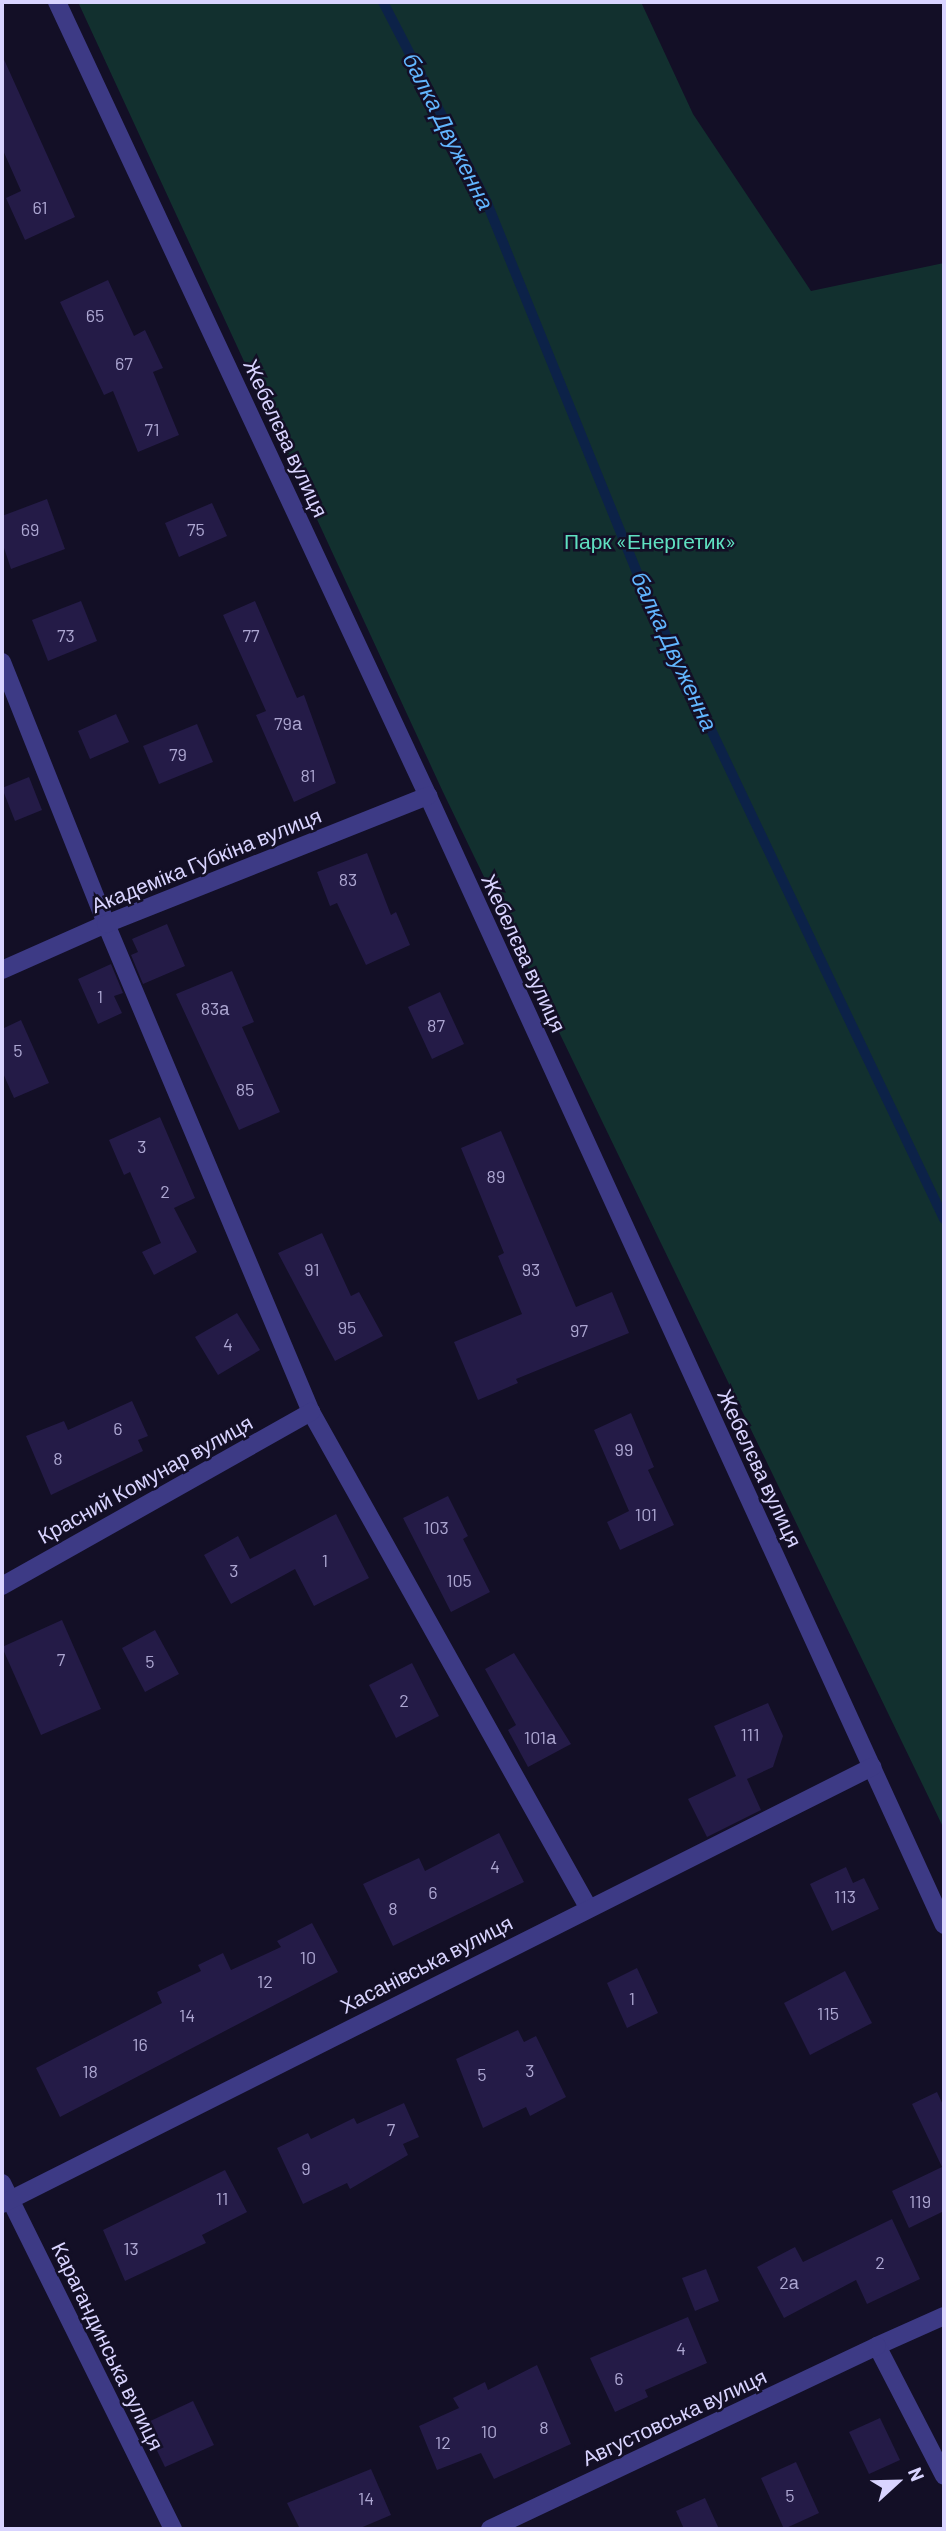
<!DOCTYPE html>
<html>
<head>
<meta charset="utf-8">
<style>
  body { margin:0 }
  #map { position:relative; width:946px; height:2531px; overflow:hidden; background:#130f26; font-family:Barlow,sans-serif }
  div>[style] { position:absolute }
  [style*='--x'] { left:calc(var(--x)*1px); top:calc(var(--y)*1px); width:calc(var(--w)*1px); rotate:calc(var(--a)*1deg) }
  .green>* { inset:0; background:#12302f }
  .stream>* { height:10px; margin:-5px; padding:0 5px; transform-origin:5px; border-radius:5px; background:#0c2248 }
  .building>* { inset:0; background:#241b47 }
  .minor>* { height:18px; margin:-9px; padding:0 9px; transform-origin:9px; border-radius:9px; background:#3d3a85 }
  span { translate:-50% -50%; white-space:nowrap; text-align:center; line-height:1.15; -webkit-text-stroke:5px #130f26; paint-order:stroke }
  .number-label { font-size:18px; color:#aca6d1 }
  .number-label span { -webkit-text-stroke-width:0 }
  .street-label { font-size:21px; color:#d9d4ff }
  .park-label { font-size:21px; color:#5fe0c0 }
  .water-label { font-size:23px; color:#62b6ff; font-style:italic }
  .frame { position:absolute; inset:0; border:4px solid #d9d4ff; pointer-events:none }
  .north { position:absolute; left:862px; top:2447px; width:70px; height:70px; -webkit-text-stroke:5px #130f26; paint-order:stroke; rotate:68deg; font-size:19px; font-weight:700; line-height:28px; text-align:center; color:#d9d4ff }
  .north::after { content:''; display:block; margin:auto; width:24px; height:32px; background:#d9d4ff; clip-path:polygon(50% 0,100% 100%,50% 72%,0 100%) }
</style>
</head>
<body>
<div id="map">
  <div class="green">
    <i style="clip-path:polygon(78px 2px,641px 2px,693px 114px,811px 291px,944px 263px,944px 1829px,443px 792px)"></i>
  </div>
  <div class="stream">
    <i style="--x:383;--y:2;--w:226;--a:62.6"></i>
    <i style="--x:487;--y:203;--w:414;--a:67.9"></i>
    <i style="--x:643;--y:587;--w:700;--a:64.53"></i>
  </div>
  <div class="building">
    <i style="clip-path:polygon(2px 55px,75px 217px,25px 240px,6px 198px,21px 191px,2px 148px)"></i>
    <i style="clip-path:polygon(108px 280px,134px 336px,145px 330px,163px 368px,153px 372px,179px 435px,138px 452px,113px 391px,104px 395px,60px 302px)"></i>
    <i style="clip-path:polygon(47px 499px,65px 549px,11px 569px,2px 542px,2px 516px)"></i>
    <i style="clip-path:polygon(212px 503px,227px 536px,179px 557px,165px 523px)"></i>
    <i style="clip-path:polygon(81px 601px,97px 641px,48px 661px,32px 620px)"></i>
    <i style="clip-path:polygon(255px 601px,297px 698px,304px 695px,336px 783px,294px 802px,256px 715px,266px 711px,223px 615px)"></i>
    <i style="clip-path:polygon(116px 714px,129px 742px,90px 759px,78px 731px)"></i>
    <i style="clip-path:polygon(197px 724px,213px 762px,159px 784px,143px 746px)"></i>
    <i style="clip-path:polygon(29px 777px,42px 810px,15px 821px,2px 788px)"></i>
    <i style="clip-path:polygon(367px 853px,391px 915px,396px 912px,410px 945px,366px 965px,337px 903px,330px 906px,317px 872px)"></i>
    <i style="clip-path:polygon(167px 924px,185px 966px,143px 984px,131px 955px,138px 952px,132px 939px)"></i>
    <i style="clip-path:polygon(111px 964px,123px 993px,114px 996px,122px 1013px,98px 1024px,78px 979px)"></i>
    <i style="clip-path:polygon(232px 971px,254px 1022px,242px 1027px,280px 1112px,239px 1130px,176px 994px)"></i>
    <i style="clip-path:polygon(440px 992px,464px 1044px,432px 1059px,408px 1007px)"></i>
    <i style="clip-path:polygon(21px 1020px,49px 1083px,14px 1098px,2px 1071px,2px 1029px)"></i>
    <i style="clip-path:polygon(160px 1117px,195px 1198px,174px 1208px,197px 1252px,154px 1275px,142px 1252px,161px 1243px,130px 1172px,124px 1175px,109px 1140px)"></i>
    <i style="clip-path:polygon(501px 1131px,576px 1307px,612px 1292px,629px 1333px,516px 1379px,518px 1383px,478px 1400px,454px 1342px,522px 1314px,498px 1256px,504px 1253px,461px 1148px)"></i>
    <i style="clip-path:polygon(322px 1233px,351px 1296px,359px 1292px,383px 1336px,335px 1361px,278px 1253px)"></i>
    <i style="clip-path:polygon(237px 1313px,260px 1350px,218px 1375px,195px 1337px)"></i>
    <i style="clip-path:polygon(132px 1401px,148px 1436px,138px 1440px,143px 1451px,51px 1495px,26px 1436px,64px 1421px,68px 1430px)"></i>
    <i style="clip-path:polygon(631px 1413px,654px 1467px,648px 1470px,674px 1525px,620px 1550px,607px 1522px,629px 1511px,594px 1430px)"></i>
    <i style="clip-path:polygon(448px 1496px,468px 1536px,463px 1539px,490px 1592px,451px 1612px,403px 1518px)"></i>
    <i style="clip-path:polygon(336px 1514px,369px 1578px,314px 1606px,295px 1569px,231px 1604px,204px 1555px,238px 1536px,250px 1559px)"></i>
    <i style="clip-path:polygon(62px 1620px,101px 1709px,41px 1735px,2px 1647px)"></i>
    <i style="clip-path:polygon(155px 1630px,179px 1674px,145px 1692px,122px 1648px)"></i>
    <i style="clip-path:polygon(514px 1653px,571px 1744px,528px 1767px,508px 1730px,516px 1725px,485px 1669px)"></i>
    <i style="clip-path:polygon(412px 1663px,439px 1716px,396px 1738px,369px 1685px)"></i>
    <i style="clip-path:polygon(768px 1703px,783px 1736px,773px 1767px,747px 1779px,761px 1810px,707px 1837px,688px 1799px,736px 1776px,714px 1726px)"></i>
    <i style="clip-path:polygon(499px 1833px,524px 1882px,393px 1946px,363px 1884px,419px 1858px,425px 1871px)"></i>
    <i style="clip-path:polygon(846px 1867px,853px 1883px,864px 1878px,879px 1909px,832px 1931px,810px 1884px)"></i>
    <i style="clip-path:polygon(312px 1923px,338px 1972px,60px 2117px,36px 2068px,162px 2003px,157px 1992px,201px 1971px,198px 1965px,223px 1953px,231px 1970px,281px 1947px,277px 1941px)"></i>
    <i style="clip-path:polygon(637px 1968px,658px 2013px,627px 2028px,607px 1983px)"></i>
    <i style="clip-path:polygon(845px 1971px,872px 2023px,810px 2055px,784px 2003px)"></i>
    <i style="clip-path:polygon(518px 2030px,524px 2042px,536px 2036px,566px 2097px,530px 2116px,526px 2107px,483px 2128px,456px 2059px)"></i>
    <i style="clip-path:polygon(937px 2092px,944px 2107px,944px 2211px,909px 2228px,892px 2191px,942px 2167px,912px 2104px)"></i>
    <i style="clip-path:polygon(404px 2103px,419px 2137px,403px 2144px,408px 2155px,350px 2189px,347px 2183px,303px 2204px,277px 2148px,308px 2133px,311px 2139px,354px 2118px,357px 2124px)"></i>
    <i style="clip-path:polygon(225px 2170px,247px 2212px,202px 2235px,206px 2243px,125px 2281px,103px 2230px)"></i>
    <i style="clip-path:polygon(892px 2219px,920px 2279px,867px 2304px,856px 2280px,784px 2318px,757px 2267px,795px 2247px,803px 2262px)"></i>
    <i style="clip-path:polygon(706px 2269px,719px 2301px,695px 2311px,682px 2278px)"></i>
    <i style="clip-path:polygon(688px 2317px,707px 2363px,645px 2390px,648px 2397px,615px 2412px,590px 2358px)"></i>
    <i style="clip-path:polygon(537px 2365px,571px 2444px,494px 2479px,481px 2453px,437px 2470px,419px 2426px,459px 2408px,453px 2398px,485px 2382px,488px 2390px)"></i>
    <i style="clip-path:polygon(193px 2401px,214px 2445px,165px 2467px,144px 2424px)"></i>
    <i style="clip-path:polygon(880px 2418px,900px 2460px,869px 2474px,849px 2432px)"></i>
    <i style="clip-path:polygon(796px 2462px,819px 2513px,784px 2529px,761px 2478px)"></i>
    <i style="clip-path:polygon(371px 2469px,391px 2515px,358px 2529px,300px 2529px,287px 2503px)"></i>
    <i style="clip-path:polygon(705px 2498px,719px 2529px,684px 2529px,676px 2511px)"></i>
  </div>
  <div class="minor">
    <i style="--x:57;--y:2;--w:876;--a:64.96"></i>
    <i style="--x:428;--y:796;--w:1241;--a:65.44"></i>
    <i style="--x:2;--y:662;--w:282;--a:68.3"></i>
    <i style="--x:106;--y:924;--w:529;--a:67.21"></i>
    <i style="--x:311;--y:1412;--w:567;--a:60.77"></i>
    <i style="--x:2;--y:970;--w:114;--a:-23.9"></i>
    <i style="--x:106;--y:924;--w:347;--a:-21.7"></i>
    <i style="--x:2;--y:1586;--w:355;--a:-29.4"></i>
    <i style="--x:2;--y:2183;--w:386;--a:63.7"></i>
    <i style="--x:2;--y:2204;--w:974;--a:-26.67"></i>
    <i style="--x:944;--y:2316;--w:73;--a:155.9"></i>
    <i style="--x:877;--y:2346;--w:146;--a:62.7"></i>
    <i style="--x:490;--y:2529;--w:428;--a:-25.3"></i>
  </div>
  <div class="number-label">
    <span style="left:40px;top:207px">61</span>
    <span style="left:95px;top:315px">65</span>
    <span style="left:124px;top:363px">67</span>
    <span style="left:152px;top:429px">71</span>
    <span style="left:30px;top:529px">69</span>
    <span style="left:196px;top:529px">75</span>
    <span style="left:66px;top:635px">73</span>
    <span style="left:251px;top:635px">77</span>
    <span style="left:288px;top:723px">79а</span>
    <span style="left:178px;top:754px">79</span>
    <span style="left:308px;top:775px">81</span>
    <span style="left:348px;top:879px">83</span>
    <span style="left:100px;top:996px">1</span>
    <span style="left:215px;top:1008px">83а</span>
    <span style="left:436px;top:1025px">87</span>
    <span style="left:18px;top:1050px">5</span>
    <span style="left:245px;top:1089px">85</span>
    <span style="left:142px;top:1146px">3</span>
    <span style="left:496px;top:1176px">89</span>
    <span style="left:165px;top:1191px">2</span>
    <span style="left:312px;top:1269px">91</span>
    <span style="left:531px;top:1269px">93</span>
    <span style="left:347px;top:1327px">95</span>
    <span style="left:579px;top:1330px">97</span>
    <span style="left:228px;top:1344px">4</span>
    <span style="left:118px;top:1428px">6</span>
    <span style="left:624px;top:1449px">99</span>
    <span style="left:58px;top:1458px">8</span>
    <span style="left:646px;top:1514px">101</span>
    <span style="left:436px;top:1527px">103</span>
    <span style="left:325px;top:1560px">1</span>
    <span style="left:234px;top:1570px">3</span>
    <span style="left:459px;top:1580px">105</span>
    <span style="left:61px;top:1659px">7</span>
    <span style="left:150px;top:1661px">5</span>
    <span style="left:404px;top:1700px">2</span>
    <span style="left:750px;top:1734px">111</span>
    <span style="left:540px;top:1737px">101а</span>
    <span style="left:495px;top:1866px">4</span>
    <span style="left:433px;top:1892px">6</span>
    <span style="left:845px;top:1896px">113</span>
    <span style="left:393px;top:1908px">8</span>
    <span style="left:308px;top:1957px">10</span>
    <span style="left:265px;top:1981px">12</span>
    <span style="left:632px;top:1998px">1</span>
    <span style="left:828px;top:2013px">115</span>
    <span style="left:187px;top:2015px">14</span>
    <span style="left:140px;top:2044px">16</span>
    <span style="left:530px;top:2070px">3</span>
    <span style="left:90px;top:2071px">18</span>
    <span style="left:482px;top:2074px">5</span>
    <span style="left:391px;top:2129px">7</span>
    <span style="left:306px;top:2168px">9</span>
    <span style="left:222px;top:2198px">11</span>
    <span style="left:920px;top:2201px">119</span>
    <span style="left:131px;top:2248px">13</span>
    <span style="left:880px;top:2262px">2</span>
    <span style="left:789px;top:2282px">2а</span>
    <span style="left:681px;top:2348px">4</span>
    <span style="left:619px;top:2378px">6</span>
    <span style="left:544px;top:2427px">8</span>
    <span style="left:489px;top:2431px">10</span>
    <span style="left:443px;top:2442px">12</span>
    <span style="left:790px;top:2495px">5</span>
    <span style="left:366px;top:2498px">14</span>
  </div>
  <div class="street-label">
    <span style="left:286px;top:438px;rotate:65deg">Жебелєва вулиця</span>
    <span style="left:206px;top:860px;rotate:-22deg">Академіка Губкіна вулиця</span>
    <span style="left:524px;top:953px;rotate:65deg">Жебелєва вулиця</span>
    <span style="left:760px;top:1468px;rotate:65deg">Жебелєва вулиця</span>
    <span style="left:145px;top:1479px;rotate:-29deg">Красний Комунар вулиця</span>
    <span style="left:426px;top:1964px;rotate:-27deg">Хасанівська вулиця</span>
    <span style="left:108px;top:2346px;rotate:64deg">Карагандинська вулиця</span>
    <span style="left:674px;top:2417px;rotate:-25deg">Августовська вулиця</span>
  </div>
  <div class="park-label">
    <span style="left:650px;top:541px">Парк «Енергетик»</span>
  </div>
  <div class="water-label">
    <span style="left:449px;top:131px;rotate:63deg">балка Двуженна</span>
    <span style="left:675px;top:651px;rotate:65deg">балка Двуженна</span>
  </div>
  <div class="frame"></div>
  <div class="north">N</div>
</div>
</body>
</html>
